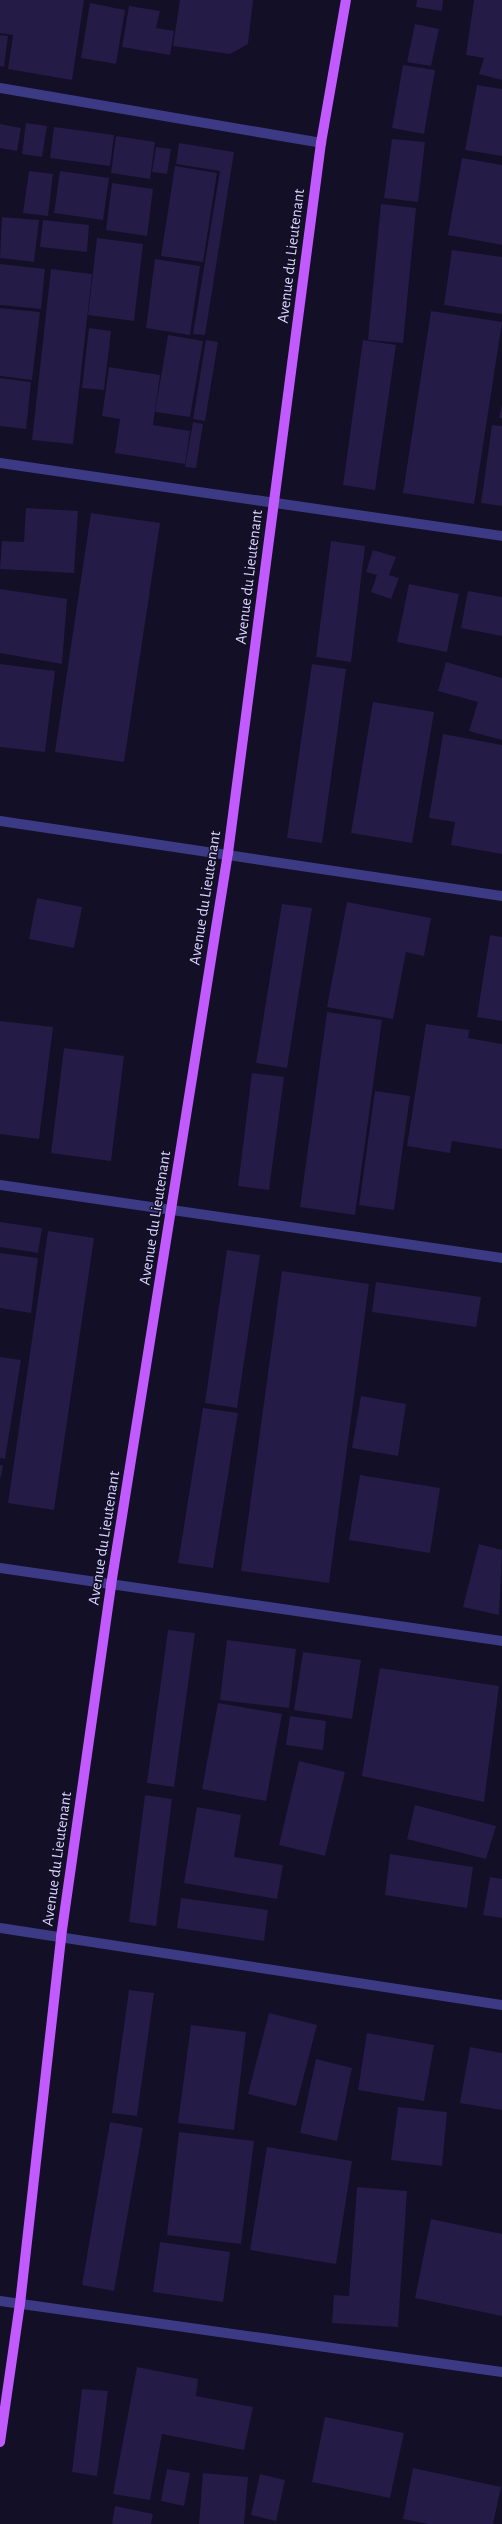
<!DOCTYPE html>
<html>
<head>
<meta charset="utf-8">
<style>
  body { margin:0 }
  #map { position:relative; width:502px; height:2524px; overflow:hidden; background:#130f26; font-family:"Alegreya Sans",sans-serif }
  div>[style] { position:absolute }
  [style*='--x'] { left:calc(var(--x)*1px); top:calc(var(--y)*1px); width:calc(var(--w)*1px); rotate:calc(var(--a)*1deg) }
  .building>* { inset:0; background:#241b47 }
  .minor>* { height:10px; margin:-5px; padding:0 5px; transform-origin:5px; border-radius:5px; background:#3d3a85 }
  .major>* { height:10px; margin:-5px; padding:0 5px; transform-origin:5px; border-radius:5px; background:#c25bff }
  span { translate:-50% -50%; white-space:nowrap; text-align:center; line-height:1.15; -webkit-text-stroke:3px #130f26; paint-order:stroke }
  .street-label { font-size:16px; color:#d9d4ff }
</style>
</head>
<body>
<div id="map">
  <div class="building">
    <i style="clip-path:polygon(0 0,84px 0,72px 80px,8px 69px,13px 35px,0 33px)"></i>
    <i style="clip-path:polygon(180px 0,253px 0,248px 44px,230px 54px,173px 46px)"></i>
    <i style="clip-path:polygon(417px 0,443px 0,442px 11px,416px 7px)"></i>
    <i style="clip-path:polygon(474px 0,502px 0,502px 80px,479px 74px,484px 58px,466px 55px)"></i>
    <i style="clip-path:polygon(90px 3px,125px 10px,116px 64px,81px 58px)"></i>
    <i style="clip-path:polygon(129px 6px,160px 11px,156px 28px,174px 31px,170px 55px,122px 47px)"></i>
    <i style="clip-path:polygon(415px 24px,439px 29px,431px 66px,407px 62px)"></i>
    <i style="clip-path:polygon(0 35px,8px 36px,4px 67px,0 66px)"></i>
    <i style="clip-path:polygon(403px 65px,435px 70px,424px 134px,392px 128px)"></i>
    <i style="clip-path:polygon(477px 85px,502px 89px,502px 156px,465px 150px)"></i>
    <i style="clip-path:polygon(26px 123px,47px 126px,42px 157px,22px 154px)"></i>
    <i style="clip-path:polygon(0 124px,21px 128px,17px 151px,0 148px)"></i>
    <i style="clip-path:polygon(54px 127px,114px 135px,110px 166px,50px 158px)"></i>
    <i style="clip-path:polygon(116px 136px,155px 142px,150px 179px,111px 173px)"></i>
    <i style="clip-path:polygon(392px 139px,425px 142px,418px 202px,384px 198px)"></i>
    <i style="clip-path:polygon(179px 143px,234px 152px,205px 335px,193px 334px,220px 171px,176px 164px)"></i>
    <i style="clip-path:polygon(156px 147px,171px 149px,167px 174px,152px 172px)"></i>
    <i style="clip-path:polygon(462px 158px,502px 165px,502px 245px,448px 235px)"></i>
    <i style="clip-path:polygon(175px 166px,217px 173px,203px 262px,161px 256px)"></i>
    <i style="clip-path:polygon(29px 171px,53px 174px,48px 216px,23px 213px)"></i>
    <i style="clip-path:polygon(60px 171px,109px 178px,103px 220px,54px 213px)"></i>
    <i style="clip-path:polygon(112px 183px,153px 189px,147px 236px,106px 230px)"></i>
    <i style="clip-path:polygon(381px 204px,416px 208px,403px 343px,368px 340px)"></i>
    <i style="clip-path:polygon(2px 217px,39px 220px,34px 262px,0 258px)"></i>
    <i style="clip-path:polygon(43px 220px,89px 225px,87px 252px,40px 247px)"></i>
    <i style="clip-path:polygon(97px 238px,143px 244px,134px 321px,88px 315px)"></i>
    <i style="clip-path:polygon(452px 250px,502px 257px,502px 314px,444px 305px)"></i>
    <i style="clip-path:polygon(155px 259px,200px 266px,190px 335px,146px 328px)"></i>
    <i style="clip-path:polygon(0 264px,45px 269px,41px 309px,0 305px)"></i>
    <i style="clip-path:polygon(51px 269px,92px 274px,73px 444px,32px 440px)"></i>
    <i style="clip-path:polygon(0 308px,40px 312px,32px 380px,0 376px)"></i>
    <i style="clip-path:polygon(431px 311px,502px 322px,474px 504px,403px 493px)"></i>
    <i style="clip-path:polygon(89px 328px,111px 331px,104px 390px,82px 388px)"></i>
    <i style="clip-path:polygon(168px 335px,203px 341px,190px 417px,155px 412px)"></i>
    <i style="clip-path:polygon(206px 340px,218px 342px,205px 421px,193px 419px)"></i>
    <i style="clip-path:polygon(363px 340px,396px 345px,375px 490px,343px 485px)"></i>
    <i style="clip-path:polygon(109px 367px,160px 375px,153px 425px,190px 431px,185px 464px,115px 453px,120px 419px,102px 416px)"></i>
    <i style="clip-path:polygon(0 378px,31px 382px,26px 429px,0 426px)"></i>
    <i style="clip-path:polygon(502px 404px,502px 418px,499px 418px)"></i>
    <i style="clip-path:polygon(193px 422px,203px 424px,196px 468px,185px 467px)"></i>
    <i style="clip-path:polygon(492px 425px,502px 426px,502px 506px,481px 503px)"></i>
    <i style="clip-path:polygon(26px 508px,78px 511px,74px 573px,0 569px,2px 541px,24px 542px)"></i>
    <i style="clip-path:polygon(91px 513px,160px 523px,124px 762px,55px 752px)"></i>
    <i style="clip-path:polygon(331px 541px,365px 546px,351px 662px,316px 657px)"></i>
    <i style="clip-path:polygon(373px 550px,396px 557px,389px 575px,399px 578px,391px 599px,371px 592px,377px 575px,366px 572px)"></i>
    <i style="clip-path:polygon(409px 584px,459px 594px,447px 652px,397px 642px)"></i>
    <i style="clip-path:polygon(0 589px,67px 599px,62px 664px,0 653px)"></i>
    <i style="clip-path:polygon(468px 591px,502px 597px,502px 636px,461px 628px)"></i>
    <i style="clip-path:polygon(446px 662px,502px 678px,502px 740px,469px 731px,478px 702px,438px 691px)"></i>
    <i style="clip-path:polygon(0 664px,55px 671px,45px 752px,0 747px)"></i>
    <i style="clip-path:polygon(312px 664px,346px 669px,322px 843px,287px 838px)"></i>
    <i style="clip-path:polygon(373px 702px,434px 712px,412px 843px,351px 833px)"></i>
    <i style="clip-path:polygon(443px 734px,502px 745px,502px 854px,451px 845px,455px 822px,429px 818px)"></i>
    <i style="clip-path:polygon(37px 898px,82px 907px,74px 948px,29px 939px)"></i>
    <i style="clip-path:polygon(347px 902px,431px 918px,424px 956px,406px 952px,393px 1019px,327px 1007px)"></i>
    <i style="clip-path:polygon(282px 904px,312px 908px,287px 1068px,256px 1063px)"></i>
    <i style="clip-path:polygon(490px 935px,502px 937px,502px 1021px,477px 1017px)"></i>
    <i style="clip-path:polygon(327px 1012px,382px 1020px,355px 1215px,300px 1207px)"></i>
    <i style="clip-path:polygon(0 1021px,53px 1027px,39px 1139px,0 1134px)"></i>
    <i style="clip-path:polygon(426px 1024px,469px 1030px,468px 1038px,502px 1044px,502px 1149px,452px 1141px,450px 1153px,407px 1146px)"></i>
    <i style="clip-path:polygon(64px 1048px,124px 1056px,111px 1161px,51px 1153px)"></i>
    <i style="clip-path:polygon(252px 1073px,284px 1077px,269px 1190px,238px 1186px)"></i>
    <i style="clip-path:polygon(375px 1091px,410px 1096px,394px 1210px,359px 1205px)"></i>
    <i style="clip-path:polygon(0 1222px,42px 1228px,38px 1253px,0 1247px)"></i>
    <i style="clip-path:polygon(48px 1231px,94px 1238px,54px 1510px,8px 1503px)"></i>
    <i style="clip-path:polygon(227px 1250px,260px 1255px,237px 1408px,205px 1403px)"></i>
    <i style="clip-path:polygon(0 1253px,38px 1258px,31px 1313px,0 1308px)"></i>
    <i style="clip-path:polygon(282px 1271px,369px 1284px,329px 1583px,241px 1571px)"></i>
    <i style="clip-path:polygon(376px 1282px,481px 1297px,476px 1327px,372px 1312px)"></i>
    <i style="clip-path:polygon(0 1357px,21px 1360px,5px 1459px,0 1458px)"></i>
    <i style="clip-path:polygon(361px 1396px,406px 1404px,398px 1456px,352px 1448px)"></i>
    <i style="clip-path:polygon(203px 1408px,238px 1413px,213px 1568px,178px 1563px)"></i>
    <i style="clip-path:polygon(0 1465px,3px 1465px,1px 1477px,0 1477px)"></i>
    <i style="clip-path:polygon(360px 1475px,440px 1488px,430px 1553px,349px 1540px)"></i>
    <i style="clip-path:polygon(479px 1544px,502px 1550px,499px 1615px,463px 1607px)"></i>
    <i style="clip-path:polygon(168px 1630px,195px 1633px,174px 1787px,147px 1783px)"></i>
    <i style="clip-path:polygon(227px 1640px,296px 1649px,289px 1708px,220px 1700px)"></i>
    <i style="clip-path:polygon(303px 1652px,361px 1660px,352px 1719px,294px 1710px)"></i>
    <i style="clip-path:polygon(380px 1668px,499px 1686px,484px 1802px,362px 1776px)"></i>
    <i style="clip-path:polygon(218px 1703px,282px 1714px,266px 1801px,202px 1789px)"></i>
    <i style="clip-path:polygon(290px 1716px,326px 1721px,323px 1750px,286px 1745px)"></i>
    <i style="clip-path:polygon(299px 1761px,345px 1772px,325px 1856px,279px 1845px)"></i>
    <i style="clip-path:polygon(145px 1795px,172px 1799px,156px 1926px,129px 1922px)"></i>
    <i style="clip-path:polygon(415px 1805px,496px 1826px,486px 1859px,407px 1839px)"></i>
    <i style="clip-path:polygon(197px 1807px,241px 1815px,234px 1857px,283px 1865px,277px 1899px,184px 1883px)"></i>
    <i style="clip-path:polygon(390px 1854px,473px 1867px,467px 1908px,385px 1895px)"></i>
    <i style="clip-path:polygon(490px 1877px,502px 1879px,502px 1918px,483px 1915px)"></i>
    <i style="clip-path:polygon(181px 1898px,268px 1910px,264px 1941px,177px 1928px)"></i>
    <i style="clip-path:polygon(129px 1990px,154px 1993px,137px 2116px,112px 2113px)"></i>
    <i style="clip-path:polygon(269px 2013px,317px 2025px,296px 2106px,248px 2094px)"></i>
    <i style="clip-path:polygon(191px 2025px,246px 2032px,234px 2130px,178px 2123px)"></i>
    <i style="clip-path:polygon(367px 2033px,434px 2045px,424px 2101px,358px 2090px)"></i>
    <i style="clip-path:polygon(470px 2047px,502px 2053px,502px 2110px,460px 2103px)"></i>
    <i style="clip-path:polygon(316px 2059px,352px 2068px,337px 2141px,300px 2133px)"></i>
    <i style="clip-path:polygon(398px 2107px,447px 2112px,442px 2166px,391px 2160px)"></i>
    <i style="clip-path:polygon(110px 2122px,143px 2128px,114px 2291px,82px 2285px)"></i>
    <i style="clip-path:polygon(179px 2132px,254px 2141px,241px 2244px,167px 2235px)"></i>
    <i style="clip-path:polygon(267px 2147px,352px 2161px,336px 2264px,250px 2250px)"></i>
    <i style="clip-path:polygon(357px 2187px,407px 2191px,398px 2327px,332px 2323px,334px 2295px,349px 2296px)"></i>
    <i style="clip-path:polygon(431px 2219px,502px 2234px,502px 2316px,415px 2298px)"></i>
    <i style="clip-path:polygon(160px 2242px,230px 2252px,223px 2302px,153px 2292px)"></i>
    <i style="clip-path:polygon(137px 2367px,198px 2379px,196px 2396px,253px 2407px,244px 2450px,162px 2434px,150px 2500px,113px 2494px)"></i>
    <i style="clip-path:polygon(82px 2389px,108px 2391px,97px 2476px,72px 2472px)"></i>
    <i style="clip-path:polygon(325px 2417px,404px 2433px,390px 2498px,312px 2482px)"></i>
    <i style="clip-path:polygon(413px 2468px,501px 2487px,493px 2524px,429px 2524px,403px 2519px)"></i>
    <i style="clip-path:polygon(167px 2469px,190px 2473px,184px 2506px,161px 2501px)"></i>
    <i style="clip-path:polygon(203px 2473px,248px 2477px,244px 2524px,199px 2524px)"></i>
    <i style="clip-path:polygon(260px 2474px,285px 2480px,276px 2521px,251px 2515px)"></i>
    <i style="clip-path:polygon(115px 2506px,153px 2514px,151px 2524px,112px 2524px)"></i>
  </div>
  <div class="minor">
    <i style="--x:0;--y:88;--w:326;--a:9.7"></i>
    <i style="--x:0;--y:463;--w:507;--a:8.27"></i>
    <i style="--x:0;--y:821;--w:508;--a:8.5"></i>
    <i style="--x:0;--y:1185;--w:507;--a:8.27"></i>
    <i style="--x:0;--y:1568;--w:507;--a:8.27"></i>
    <i style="--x:0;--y:1928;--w:508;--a:8.72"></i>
    <i style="--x:0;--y:2301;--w:507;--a:8.05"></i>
  </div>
  <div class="major">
    <i style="--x:0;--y:2442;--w:139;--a:-81.8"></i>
    <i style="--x:20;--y:2304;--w:369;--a:-83.6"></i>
    <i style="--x:61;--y:1937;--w:356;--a:-81.9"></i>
    <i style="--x:111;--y:1585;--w:741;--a:-80.92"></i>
    <i style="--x:228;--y:853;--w:716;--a:-82.54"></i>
    <i style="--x:321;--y:143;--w:145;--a:-80.1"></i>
  </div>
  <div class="street-label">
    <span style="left:291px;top:256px;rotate:-83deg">Avenue du Lieutenant</span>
    <span style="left:249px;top:577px;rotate:-83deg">Avenue du Lieutenant</span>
    <span style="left:205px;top:898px;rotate:-81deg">Avenue du Lieutenant</span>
    <span style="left:155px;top:1218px;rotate:-81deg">Avenue du Lieutenant</span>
    <span style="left:104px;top:1538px;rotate:-81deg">Avenue du Lieutenant</span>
    <span style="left:57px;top:1859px;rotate:-82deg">Avenue du Lieutenant</span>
  </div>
</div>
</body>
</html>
